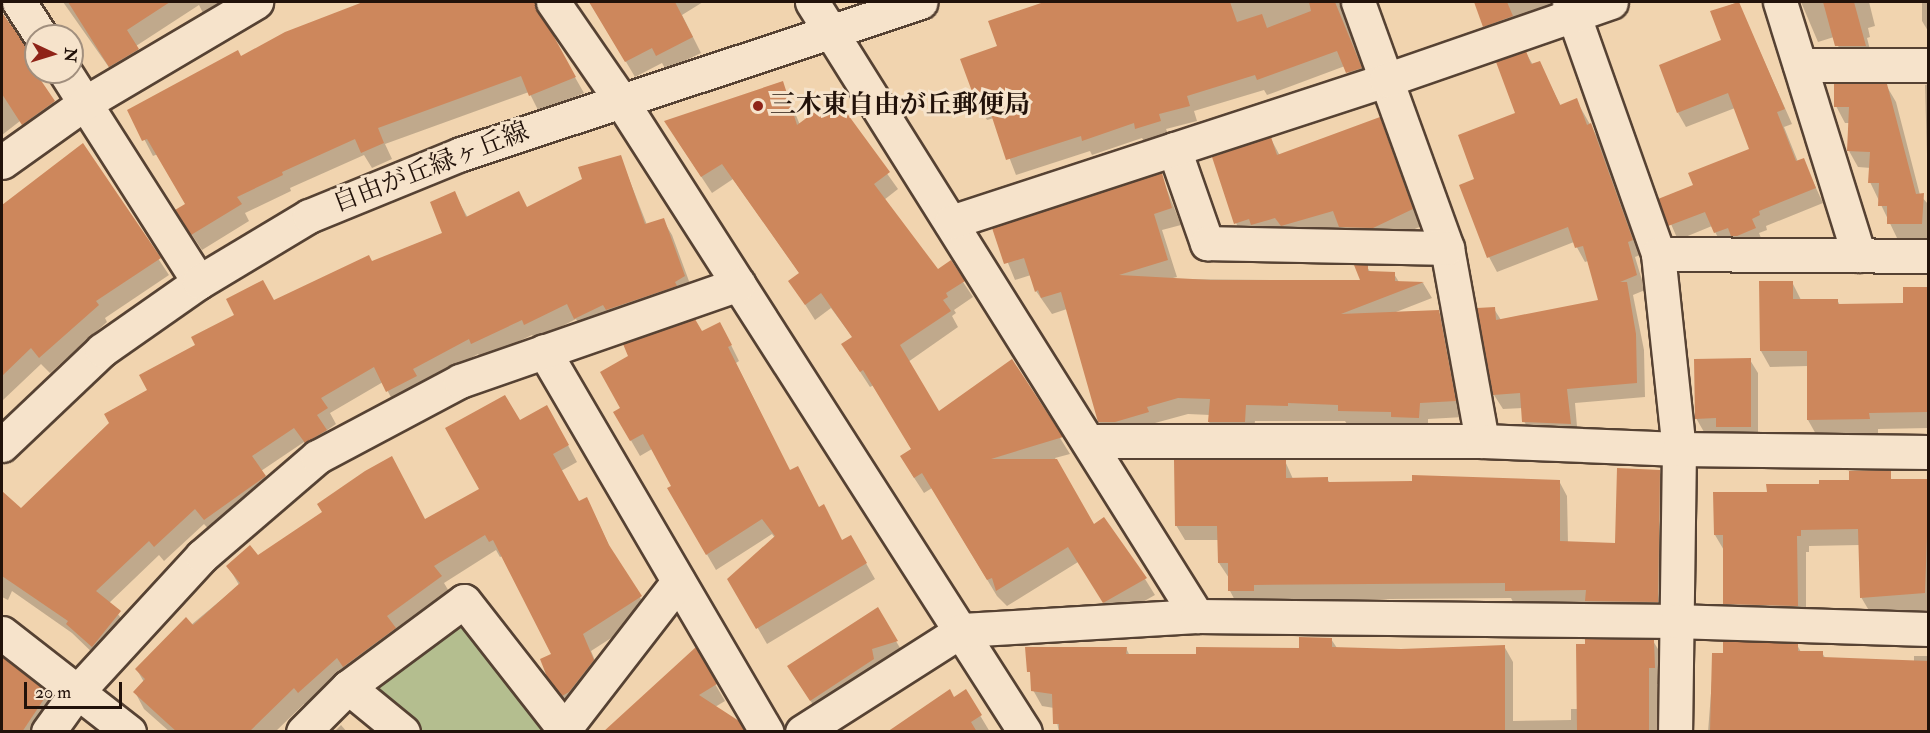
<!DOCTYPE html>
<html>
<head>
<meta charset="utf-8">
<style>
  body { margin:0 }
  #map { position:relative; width:1930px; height:733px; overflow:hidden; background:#f1d4af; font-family:"IM FELL Double Pica","Noto Serif JP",serif }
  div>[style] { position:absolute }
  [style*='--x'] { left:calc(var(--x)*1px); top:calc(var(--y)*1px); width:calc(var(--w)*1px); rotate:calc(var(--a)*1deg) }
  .green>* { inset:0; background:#b4be8f }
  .shadow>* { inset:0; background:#0003 }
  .building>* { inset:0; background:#cd875c }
  .roads { filter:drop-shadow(2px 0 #564233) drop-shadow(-2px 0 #564233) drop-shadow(0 2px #564233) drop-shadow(0 -2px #564233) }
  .minor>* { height:33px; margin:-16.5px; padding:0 16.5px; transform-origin:16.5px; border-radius:16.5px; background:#f6e3cb }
  .dots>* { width:16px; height:16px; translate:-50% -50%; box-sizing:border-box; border:3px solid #f6e3cb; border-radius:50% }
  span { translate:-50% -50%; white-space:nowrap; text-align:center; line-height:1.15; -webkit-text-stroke:6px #f6e3cb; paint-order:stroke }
  .poi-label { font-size:26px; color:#22120a; font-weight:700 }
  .left { translate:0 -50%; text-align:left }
  .street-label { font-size:26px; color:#22120a }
  .frame { position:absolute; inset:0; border:3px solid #22120a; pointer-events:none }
  .north { position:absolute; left:24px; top:24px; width:60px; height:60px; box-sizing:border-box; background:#f6e3cb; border:2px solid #a18f7e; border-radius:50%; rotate:94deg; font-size:16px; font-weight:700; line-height:24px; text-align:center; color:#22120a }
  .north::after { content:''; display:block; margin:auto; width:21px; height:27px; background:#8f2418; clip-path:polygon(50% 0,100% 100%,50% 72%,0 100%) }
  .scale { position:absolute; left:24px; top:682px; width:98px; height:27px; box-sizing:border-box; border:3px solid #22120a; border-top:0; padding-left:8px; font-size:18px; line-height:21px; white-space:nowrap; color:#22120a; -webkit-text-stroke:4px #f6e3cb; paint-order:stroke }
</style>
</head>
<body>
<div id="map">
  <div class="green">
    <i style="clip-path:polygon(460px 622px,549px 731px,423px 731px,374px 695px,376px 682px)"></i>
  </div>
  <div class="shadow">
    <i style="clip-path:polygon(63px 2px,230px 2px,204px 15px,199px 5px,136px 46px,147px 66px,120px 83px)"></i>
    <i style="clip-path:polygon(365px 2px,525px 2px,527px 10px,549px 32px,584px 93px,539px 112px,529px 92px,385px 144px,392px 159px,372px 168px,364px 155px,290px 188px,291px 191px,245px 213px,249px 221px,202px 250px,186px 226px,187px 205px,158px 154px,153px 156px,129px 110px)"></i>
    <i style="clip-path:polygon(602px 2px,703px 2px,682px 15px,701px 53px,666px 70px,662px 63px,635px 77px,593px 6px)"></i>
    <i style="clip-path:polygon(1048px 2px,1351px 2px,1348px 24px,1369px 83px,1356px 88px,1345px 66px,1267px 95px,1264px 90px,1194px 111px,1197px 121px,1166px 129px,1169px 136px,1145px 143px,1142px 138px,1092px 155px,1090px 151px,1016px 175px,994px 118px,987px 120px,979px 105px,962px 60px,999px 46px,990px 22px)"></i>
    <i style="clip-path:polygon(1475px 2px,1568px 2px,1493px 41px)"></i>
    <i style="clip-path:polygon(1738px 2px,1792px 124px,1784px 127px,1798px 162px,1803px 160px,1823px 203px,1766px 226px,1767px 230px,1759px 233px,1763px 243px,1723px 247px,1712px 226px,1678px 240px,1660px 199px,1695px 185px,1751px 150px,1735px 108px,1686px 127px,1678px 113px,1723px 41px,1712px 12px)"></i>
    <i style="clip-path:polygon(1801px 2px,1869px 2px,1875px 26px,1868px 28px,1870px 37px,1867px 38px,1873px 61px,1845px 61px,1834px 37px,1818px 42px)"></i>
    <i style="clip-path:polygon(1922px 2px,1928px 2px,1928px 31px,1922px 21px)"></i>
    <i style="clip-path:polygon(2px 12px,32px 56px,36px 72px,39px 72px,36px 75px,63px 117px,32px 139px,20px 121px,2px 135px)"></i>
    <i style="clip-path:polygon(1526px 53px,1533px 65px,1539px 63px,1561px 106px,1576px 100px,1599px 140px,1640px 255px,1635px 257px,1645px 290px,1633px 295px,1644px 350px,1645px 397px,1575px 403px,1578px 438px,1532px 436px,1524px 421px,1523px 408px,1503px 409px,1494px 395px,1494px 309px,1501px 320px,1600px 301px,1588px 261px,1585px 262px,1574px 242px,1497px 272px,1489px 257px,1476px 179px,1517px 114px)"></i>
    <i style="clip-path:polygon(782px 82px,800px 125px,834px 99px,898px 189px,884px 200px,937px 271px,963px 282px,973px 297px,954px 310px,956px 313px,952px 316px,958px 327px,908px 362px,938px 413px,1012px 361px,1070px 454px,1055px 458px,1094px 526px,1145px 579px,1155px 595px,1114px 618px,1078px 562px,1007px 606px,997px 596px,932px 488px,924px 493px,911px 473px,912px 450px,874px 385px,870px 387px,853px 361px,853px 338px,831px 308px,815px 320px,790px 281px,800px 274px,733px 179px,712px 193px,675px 137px)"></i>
    <i style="clip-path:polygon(1928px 84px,1928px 190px,1925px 85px)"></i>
    <i style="clip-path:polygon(1886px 85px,1896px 102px,1920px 195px,1928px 204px,1928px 241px,1898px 240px,1870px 182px,1871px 168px,1858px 167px,1849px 151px,1850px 123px,1845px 123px,1836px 106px)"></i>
    <i style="clip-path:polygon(1379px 119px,1422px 226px,1383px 242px,1351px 243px,1342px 228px,1292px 242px,1245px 240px,1236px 223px,1214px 157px,1271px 139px,1280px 156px)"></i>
    <i style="clip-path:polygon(83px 145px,169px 275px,105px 318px,107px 322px,50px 373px,41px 364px,2px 401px,2px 207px)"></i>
    <i style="clip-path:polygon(620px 156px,647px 225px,663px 220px,672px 235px,693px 292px,584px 334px,576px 319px,535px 340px,532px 335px,481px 359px,478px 354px,421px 385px,396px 407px,383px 382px,330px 413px,336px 424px,326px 431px,335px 446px,315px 458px,304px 442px,261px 471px,274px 492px,214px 535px,204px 524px,164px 561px,159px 555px,109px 603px,129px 628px,101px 661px,72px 633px,12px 591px,8px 600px,2px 597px,2px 526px,17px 507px,21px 510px,149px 391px,274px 302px,443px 233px,454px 193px,468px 218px,527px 208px,584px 180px)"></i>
    <i style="clip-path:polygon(1161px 175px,1181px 225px,1162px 230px,1177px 277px,1169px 279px,1363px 281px,1367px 267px,1371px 273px,1394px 274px,1399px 282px,1423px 283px,1432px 298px,1396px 312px,1438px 311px,1448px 328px,1464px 417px,1428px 419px,1428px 434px,1349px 427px,1345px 421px,1255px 421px,1253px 438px,1219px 438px,1209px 422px,1210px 415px,1188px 414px,1155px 423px,1157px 429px,1109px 438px,1099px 422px,1067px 309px,1052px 314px,1036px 291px,1031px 275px,1015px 280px,994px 229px)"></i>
    <i style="clip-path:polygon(1792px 282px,1801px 300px,1837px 300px,1840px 305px,1904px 304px,1928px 288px,1928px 428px,1878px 429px,1878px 435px,1817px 436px,1808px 420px,1808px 366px,1770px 367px,1761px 351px)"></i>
    <i style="clip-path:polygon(701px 333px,728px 339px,739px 361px,736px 363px,790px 472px,843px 542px,851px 537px,875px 579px,767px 644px,729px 579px,775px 538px,772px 534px,716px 570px,669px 489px,673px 486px,652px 449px,640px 456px,615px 413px)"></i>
    <i style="clip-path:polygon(1750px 360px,1758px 373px,1758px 440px,1725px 440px,1720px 431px,1704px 432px,1696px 418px)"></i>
    <i style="clip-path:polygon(519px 422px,556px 423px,577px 462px,561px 471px,579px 503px,587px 499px,615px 558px,650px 613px,591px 651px,602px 677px,572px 711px,548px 676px,554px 654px,503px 556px,500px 557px,496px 550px,444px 583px,450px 593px,309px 709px,304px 704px,275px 732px,170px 732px,144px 709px,135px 692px,144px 682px,137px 670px,239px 585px,228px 566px,425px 521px,481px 489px)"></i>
    <i style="clip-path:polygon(1285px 461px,1293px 479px,1327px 479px,1330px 483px,1559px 481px,1567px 496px,1568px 543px,1616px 544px,1659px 471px,1668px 486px,1666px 617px,1515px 606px,1511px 598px,1262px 600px,1262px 606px,1238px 606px,1230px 591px,1229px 578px,1219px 563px,1219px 540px,1185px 540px,1176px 525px)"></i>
    <i style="clip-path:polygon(1928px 487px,1928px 613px,1871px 614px,1861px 597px,1860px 545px,1809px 546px,1809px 552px,1806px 552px,1806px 622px,1734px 620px,1725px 603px,1725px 552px,1715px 535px,1715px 494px)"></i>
    <i style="clip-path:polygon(877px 609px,906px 658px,821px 717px,799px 683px)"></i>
    <i style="clip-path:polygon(1331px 639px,1337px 648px,1401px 651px,1504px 646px,1513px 662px,1513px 721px,1571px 720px,1571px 709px,1578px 709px,1653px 641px,1663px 657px,1663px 684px,1657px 684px,1657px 732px,1059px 732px,1054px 708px,1042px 706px,1033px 690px,1126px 648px,1130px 656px,1198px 655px,1300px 649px)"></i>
    <i style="clip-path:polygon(1797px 645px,1801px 652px,1822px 653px,1826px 659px,1914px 662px,1914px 656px,1928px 656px,1928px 732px,1708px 732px,1714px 654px)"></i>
    <i style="clip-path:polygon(695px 650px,725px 701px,715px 707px,614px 732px)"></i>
    <i style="clip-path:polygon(2px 660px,47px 694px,56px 709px,41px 732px,2px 732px)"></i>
    <i style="clip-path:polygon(966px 692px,990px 732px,889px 732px,954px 699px)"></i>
    <i style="clip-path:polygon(341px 725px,347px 732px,334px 732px)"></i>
  </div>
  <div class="building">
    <i style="clip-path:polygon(68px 2px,170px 2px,127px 30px,139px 49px,109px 67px)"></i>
    <i style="clip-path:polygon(363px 2px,535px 2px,576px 77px,529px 96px,521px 76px,378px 128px,384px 143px,361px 153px,355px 139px,282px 172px,283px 175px,237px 197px,242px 204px,191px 235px,175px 210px,185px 204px,147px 139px,142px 141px,127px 110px,238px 50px,241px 56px,285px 32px)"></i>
    <i style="clip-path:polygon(589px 2px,675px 2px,693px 37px,656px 56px,652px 48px,625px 62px)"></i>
    <i style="clip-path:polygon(1044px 2px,1230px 2px,1237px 22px,1262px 14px,1267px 28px,1311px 11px,1309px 2px,1335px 2px,1362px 68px,1346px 73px,1337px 51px,1257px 80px,1255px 75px,1187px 96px,1190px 106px,1159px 114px,1161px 121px,1135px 129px,1134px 123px,1082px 141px,1081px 136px,1006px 160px,987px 102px,977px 105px,960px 59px,997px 46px,988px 21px)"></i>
    <i style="clip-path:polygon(1474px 2px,1507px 2px,1513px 16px,1483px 27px)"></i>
    <i style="clip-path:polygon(1739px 2px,1785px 109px,1777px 112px,1796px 161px,1804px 158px,1816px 188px,1759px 211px,1760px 215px,1752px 219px,1756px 228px,1737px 236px,1731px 236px,1728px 228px,1714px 233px,1705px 212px,1668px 226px,1658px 199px,1693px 185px,1688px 173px,1749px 149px,1728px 93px,1677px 113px,1659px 65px,1721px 40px,1710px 11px)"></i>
    <i style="clip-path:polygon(1823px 2px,1854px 2px,1866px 46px,1835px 46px)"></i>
    <i style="clip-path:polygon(2px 13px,33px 55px,27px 60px,55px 101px,22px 125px,2px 94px)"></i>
    <i style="clip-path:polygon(1526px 51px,1531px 64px,1540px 61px,1560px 105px,1577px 98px,1587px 125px,1591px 123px,1633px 240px,1628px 242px,1637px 275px,1620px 282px,1627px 282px,1636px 334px,1637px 383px,1567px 389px,1571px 424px,1522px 422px,1520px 393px,1493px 395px,1477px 308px,1495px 307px,1496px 320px,1598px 300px,1583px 246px,1575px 248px,1568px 227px,1487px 258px,1459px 185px,1474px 179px,1458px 135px,1515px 113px,1496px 62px)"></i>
    <i style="clip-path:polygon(783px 81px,797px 125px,835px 97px,890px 172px,874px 184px,938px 269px,951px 260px,965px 281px,946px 293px,948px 297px,943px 300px,951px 311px,900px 345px,939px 411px,1012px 359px,1063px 437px,991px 459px,1057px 459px,1094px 524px,1104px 517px,1147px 578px,1103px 603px,1068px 547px,996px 591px,992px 578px,987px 580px,922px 473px,914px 478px,900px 456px,911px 449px,863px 370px,860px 372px,841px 344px,852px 337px,821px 293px,805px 305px,788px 281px,799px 273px,722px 164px,701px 177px,664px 121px)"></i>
    <i style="clip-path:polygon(1834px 84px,1887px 84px,1916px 194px,1924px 193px,1922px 224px,1887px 224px,1887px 206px,1878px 206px,1879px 183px,1868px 183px,1870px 152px,1847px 151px,1849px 107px,1834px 107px)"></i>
    <i style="clip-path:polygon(1380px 117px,1413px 209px,1373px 228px,1339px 227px,1333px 211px,1281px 226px,1275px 218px,1251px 225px,1249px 219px,1234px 224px,1212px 157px,1271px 137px,1277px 155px)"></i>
    <i style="clip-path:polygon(83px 143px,161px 258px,96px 301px,99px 305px,39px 358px,31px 348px,2px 376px,2px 205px)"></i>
    <i style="clip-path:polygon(621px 155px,645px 224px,664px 218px,685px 276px,675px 282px,677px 286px,606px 310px,603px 305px,574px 319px,567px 304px,524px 325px,522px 320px,471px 344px,469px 339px,413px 369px,417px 376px,386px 392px,374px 367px,321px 398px,328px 408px,317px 415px,327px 430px,305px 443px,294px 428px,252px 456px,266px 476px,204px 520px,195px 509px,154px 547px,149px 541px,96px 591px,121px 611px,92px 647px,66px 624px,68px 621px,2px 576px,2px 491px,21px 508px,109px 423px,104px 414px,147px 390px,139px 375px,195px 345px,191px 337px,234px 315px,226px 299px,263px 280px,274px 300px,369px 255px,372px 261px,442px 233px,430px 202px,455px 191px,466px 217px,519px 191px,527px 207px,582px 179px,578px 167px)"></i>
    <i style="clip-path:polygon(1162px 173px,1172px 208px,1154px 214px,1168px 260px,1119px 275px,1211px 280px,1360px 280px,1354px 265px,1368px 265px,1368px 271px,1395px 272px,1395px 281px,1424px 282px,1341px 314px,1439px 310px,1456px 401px,1420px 403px,1419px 418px,1391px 417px,1391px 412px,1338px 411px,1338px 405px,1288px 403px,1288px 406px,1246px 405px,1245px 422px,1208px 422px,1210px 399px,1178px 398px,1147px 407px,1149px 412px,1115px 422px,1098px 422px,1061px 292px,1041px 298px,1038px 290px,1035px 292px,1024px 258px,1004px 264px,992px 228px)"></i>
    <i style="clip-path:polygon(1759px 281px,1793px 281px,1793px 299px,1838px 299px,1838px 304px,1903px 303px,1903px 287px,1929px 287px,1928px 412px,1869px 413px,1870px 419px,1807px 420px,1807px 351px,1760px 351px)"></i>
    <i style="clip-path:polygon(695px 319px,702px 331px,720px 322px,732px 345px,728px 347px,790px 470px,798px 466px,819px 507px,824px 504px,842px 540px,851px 535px,867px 563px,756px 629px,727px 579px,775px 536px,762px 519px,706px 555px,667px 488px,671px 486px,643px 434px,630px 441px,613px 412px,620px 408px,600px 372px,628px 356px,623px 344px)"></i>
    <i style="clip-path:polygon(1751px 358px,1751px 427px,1716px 427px,1716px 418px,1695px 419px,1694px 359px)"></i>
    <i style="clip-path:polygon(505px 395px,520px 420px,547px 405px,569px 445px,553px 454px,579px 501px,587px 497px,609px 545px,642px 596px,583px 634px,594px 660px,569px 692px,562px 696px,547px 677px,540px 659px,551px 654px,493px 540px,489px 542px,485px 535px,434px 566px,442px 576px,387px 616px,396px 628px,343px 667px,337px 658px,298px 693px,294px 688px,249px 732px,177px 732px,133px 692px,145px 679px,135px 669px,186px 617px,193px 625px,240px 583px,226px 566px,250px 545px,258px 555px,322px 512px,317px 504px,365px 471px,392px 456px,425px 519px,479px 489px,445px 428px)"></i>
    <i style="clip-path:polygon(1174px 460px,1286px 460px,1286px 478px,1328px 477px,1328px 482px,1412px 481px,1412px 475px,1560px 480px,1560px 541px,1615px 543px,1617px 468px,1660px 470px,1658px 602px,1585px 601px,1586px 590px,1505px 591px,1505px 583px,1254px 585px,1254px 591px,1228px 591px,1228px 563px,1218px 563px,1217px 526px,1175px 526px)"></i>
    <i style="clip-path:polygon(1891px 470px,1891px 479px,1929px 479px,1925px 593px,1860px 598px,1858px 529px,1801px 530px,1801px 536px,1797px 536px,1798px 606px,1723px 604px,1723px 535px,1714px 535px,1713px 492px,1767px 492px,1766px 484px,1819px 484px,1819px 480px,1849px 480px,1849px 471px)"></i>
    <i style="clip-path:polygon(878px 607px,898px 641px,872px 649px,874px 659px,810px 701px,787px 666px)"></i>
    <i style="clip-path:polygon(1299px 637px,1332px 638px,1332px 647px,1401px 649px,1505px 645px,1505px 732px,1059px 732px,1059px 724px,1053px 724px,1052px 694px,1031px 691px,1030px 672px,1027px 672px,1025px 647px,1127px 647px,1126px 654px,1196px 654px,1196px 647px,1299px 648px)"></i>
    <i style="clip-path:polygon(1585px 639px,1654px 640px,1655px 668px,1649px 668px,1649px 732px,1577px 732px,1576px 644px,1585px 644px)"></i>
    <i style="clip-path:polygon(1723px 641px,1798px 644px,1798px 651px,1823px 651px,1823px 657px,1929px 661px,1929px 732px,1710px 732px,1712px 653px,1723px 653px)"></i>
    <i style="clip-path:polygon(696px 647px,717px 684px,699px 695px,739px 721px,745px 732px,603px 732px)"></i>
    <i style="clip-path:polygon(2px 657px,48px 693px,22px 732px,2px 732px)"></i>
    <i style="clip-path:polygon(950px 689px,954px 697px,966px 689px,982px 715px,971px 722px,977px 732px,887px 732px)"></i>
  </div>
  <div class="roads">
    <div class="minor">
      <i style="--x:19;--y:2;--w:40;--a:57.1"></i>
      <i style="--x:553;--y:2;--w:118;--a:55.4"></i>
      <i style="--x:620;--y:99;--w:751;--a:57.39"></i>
      <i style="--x:812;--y:2;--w:725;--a:57.91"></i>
      <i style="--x:1358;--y:2;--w:262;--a:70.1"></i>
      <i style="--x:1447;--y:248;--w:196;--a:79.7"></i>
      <i style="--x:1569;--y:2;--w:267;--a:70.5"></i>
      <i style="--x:1658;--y:254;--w:196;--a:83.9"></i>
      <i style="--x:1679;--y:449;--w:283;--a:90.8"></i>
      <i style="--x:1780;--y:2;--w:265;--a:72.7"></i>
      <i style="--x:1800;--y:65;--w:128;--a:0"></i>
      <i style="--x:65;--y:72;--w:249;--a:57.5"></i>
      <i style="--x:1174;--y:149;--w:100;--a:70.7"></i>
      <i style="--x:1207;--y:243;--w:240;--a:1.2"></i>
      <i style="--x:2;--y:162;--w:102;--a:-35.4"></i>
      <i style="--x:85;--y:103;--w:199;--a:-30.6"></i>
      <i style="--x:951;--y:222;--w:458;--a:-18.1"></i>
      <i style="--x:1386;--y:80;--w:238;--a:-19.1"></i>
      <i style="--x:1658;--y:254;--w:270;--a:0.4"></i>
      <i style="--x:544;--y:351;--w:441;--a:59.7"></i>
      <i style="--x:1088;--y:441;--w:394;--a:0"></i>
      <i style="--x:1482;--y:441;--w:197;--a:2.3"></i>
      <i style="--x:1679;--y:449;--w:249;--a:0.7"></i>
      <i style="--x:2;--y:445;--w:138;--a:-43.5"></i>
      <i style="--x:102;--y:350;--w:118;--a:-35"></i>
      <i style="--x:199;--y:282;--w:128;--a:-31"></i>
      <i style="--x:309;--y:216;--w:164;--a:-22.2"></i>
      <i style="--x:461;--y:154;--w:484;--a:-18.3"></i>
      <i style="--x:2;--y:633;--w:161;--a:37.9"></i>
      <i style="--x:348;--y:687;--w:71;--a:39.3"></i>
      <i style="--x:48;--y:732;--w:48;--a:-54.3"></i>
      <i style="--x:76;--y:693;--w:186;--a:-47.4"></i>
      <i style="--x:202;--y:556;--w:152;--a:-40.7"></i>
      <i style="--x:317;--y:457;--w:162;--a:-28"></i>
      <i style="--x:460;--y:381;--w:295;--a:-19.2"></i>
      <i style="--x:303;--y:732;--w:64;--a:-45"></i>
      <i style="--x:348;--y:687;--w:144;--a:-36.6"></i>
      <i style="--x:464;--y:601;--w:162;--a:52"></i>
      <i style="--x:562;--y:732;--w:190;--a:-52.3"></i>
      <i style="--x:802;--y:732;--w:190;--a:-32.5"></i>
      <i style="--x:962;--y:630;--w:235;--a:-3.4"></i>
      <i style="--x:1197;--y:616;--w:480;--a:0.6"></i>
      <i style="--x:1677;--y:621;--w:251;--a:1.8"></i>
    </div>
  </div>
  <div class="dots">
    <i style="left:758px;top:106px;background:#8f2418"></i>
  </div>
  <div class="poi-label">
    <span class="left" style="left:770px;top:106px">三木東自由が丘郵便局</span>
  </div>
  <div class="street-label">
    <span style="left:431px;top:168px;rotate:-21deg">自由が丘緑ヶ丘線</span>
  </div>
  <div class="frame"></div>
  <div class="north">N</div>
  <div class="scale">20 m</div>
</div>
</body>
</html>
